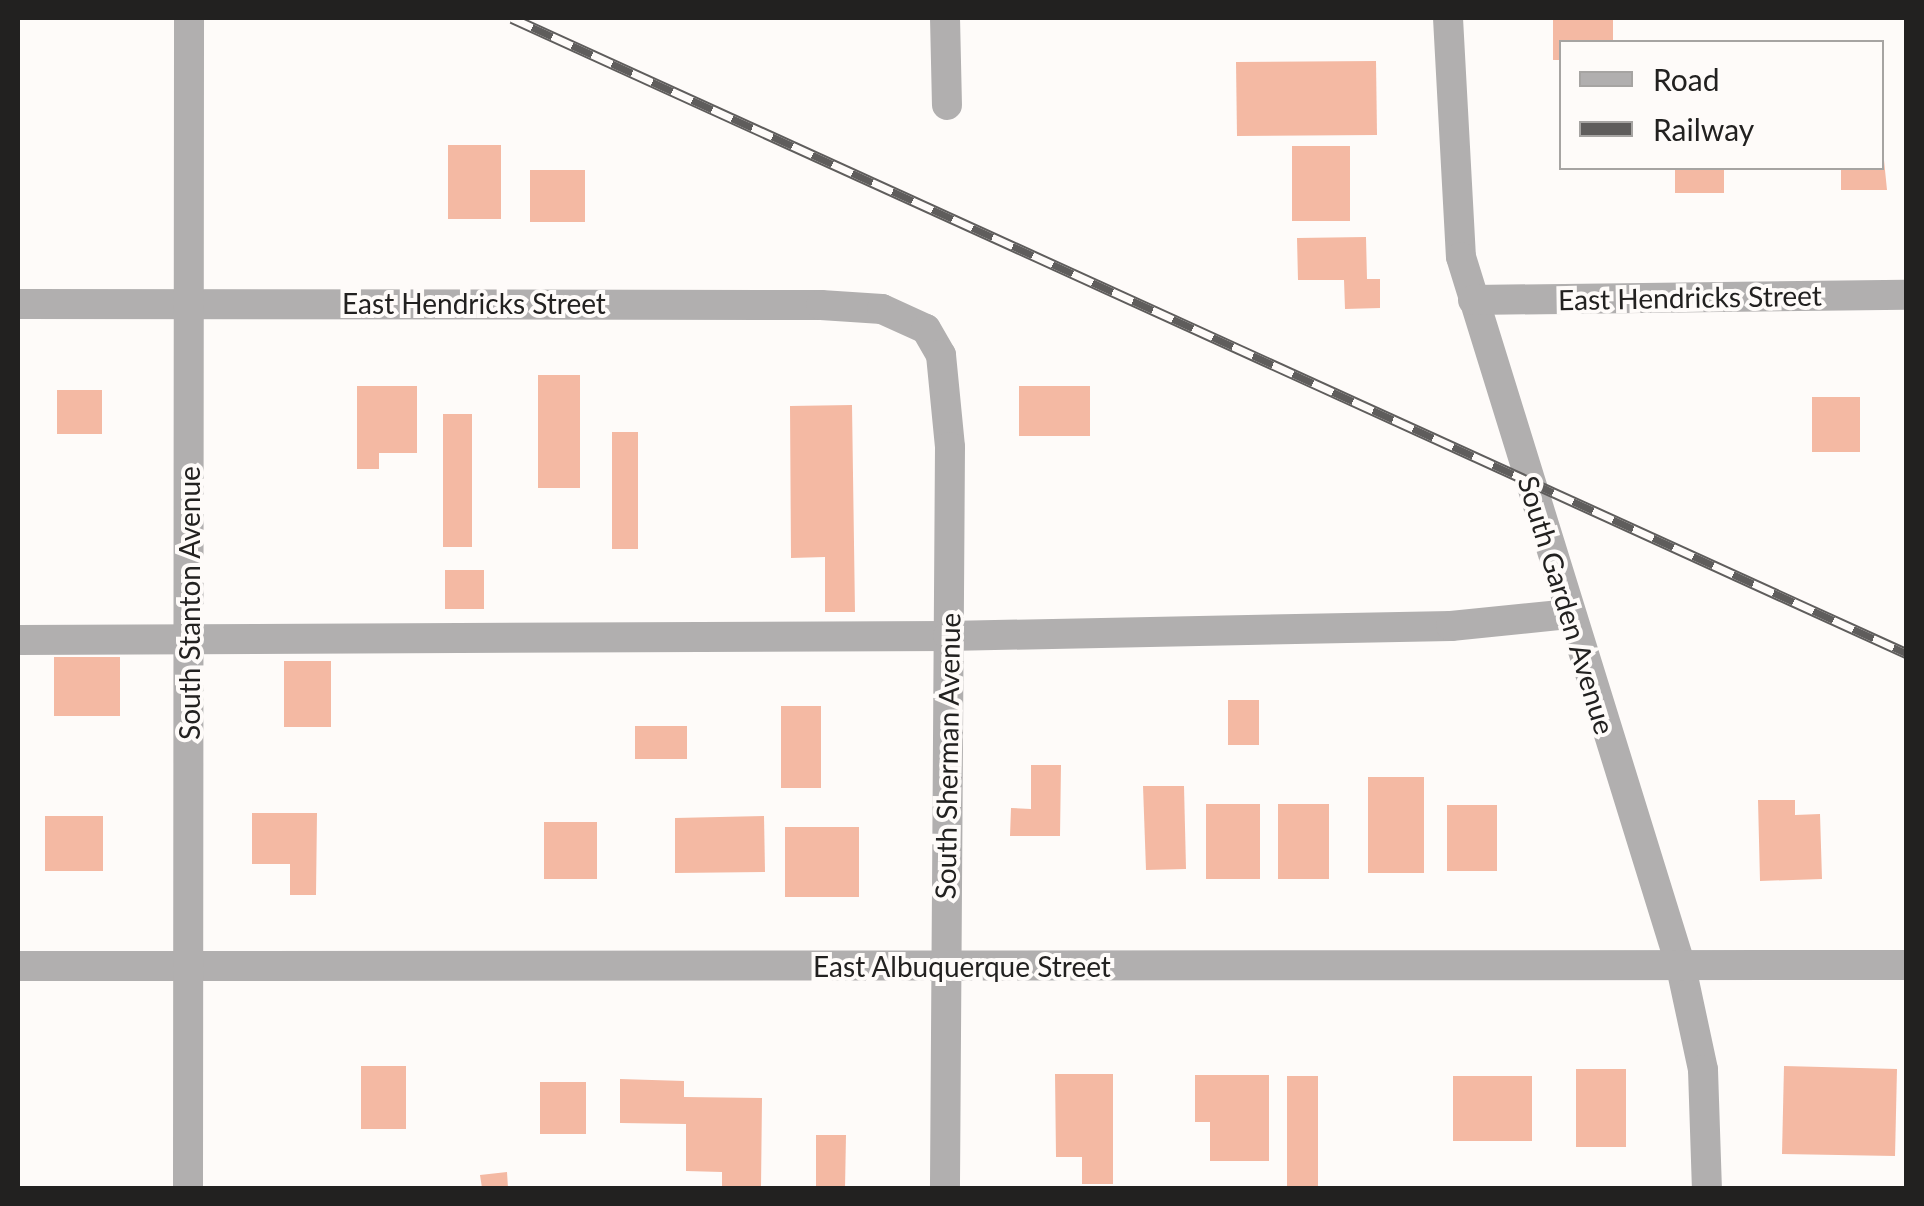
<!DOCTYPE html>
<html>
<head>
<meta charset="utf-8">
<style>
  body { margin:0 }
  #map { position:relative; width:1924px; height:1206px; overflow:hidden; background:#fefbf9; font-family:Lato,sans-serif }
  div>[style] { position:absolute }
  [style*='--x'] { left:calc(var(--x)*1px); top:calc(var(--y)*1px); width:calc(var(--w)*1px); rotate:calc(var(--a)*1deg) }
  .building>* { inset:0; background:#f4b9a3 }
  .minor>* { height:30px; margin:-15px; padding:0 15px; transform-origin:15px; border-radius:15px; background:#b1afaf }
  .rail>* { height:11px; margin-top:-5.5px; transform-origin:0; background:repeating-linear-gradient(90deg,#fefbf9 0 22px,#5f5d5c 0 44px); box-sizing:border-box; border-block:2px solid #5f5d5c }
  span { translate:-50% -50%; white-space:nowrap; text-align:center; line-height:1.15; -webkit-text-stroke:8px #fefbf9; paint-order:stroke }
  .street-label { font-size:28px; color:#222120 }
  .frame { position:absolute; inset:0; border:20px solid #222120; pointer-events:none }
  .legend { position:absolute; left:1559px; top:40px; width:325px; height:130px; box-sizing:border-box; background:#fefbf9; border:2px solid #a6a4a2; margin:0; padding:12px 18px; list-style:none; font-size:30px; color:#222120 }
  .legend li { display:flex; align-items:center; gap:20px; height:50px }
  .legend b { width:50px; border:2px solid #a6a4a2 }
</style>
</head>
<body>
<div id="map">
  <div class="building">
    <i style="clip-path:polygon(1553px 18px,1613px 18px,1613px 42px,1562px 42px,1562px 60px,1553px 60px)"></i>
    <i style="clip-path:polygon(1376px 61px,1377px 135px,1237px 136px,1236px 62px)"></i>
    <i style="clip-path:polygon(1882px 140px,1887px 190px,1841px 190px,1841px 168px,1882px 168px)"></i>
    <i style="clip-path:polygon(448px 145px,501px 145px,501px 219px,448px 219px)"></i>
    <i style="clip-path:polygon(1292px 146px,1350px 146px,1350px 221px,1292px 221px)"></i>
    <i style="clip-path:polygon(1675px 168px,1724px 168px,1724px 193px,1675px 193px)"></i>
    <i style="clip-path:polygon(530px 170px,585px 170px,585px 222px,530px 222px)"></i>
    <i style="clip-path:polygon(1366px 237px,1367px 279px,1380px 279px,1380px 308px,1345px 309px,1344px 280px,1298px 280px,1297px 238px)"></i>
    <i style="clip-path:polygon(538px 375px,580px 375px,580px 488px,538px 488px)"></i>
    <i style="clip-path:polygon(357px 386px,417px 386px,417px 453px,379px 453px,379px 469px,357px 469px)"></i>
    <i style="clip-path:polygon(1019px 386px,1090px 386px,1090px 436px,1019px 436px)"></i>
    <i style="clip-path:polygon(57px 390px,102px 390px,102px 434px,57px 434px)"></i>
    <i style="clip-path:polygon(1812px 397px,1860px 397px,1860px 452px,1812px 452px)"></i>
    <i style="clip-path:polygon(852px 405px,855px 612px,825px 612px,825px 557px,791px 558px,790px 406px)"></i>
    <i style="clip-path:polygon(443px 414px,472px 414px,472px 547px,443px 547px)"></i>
    <i style="clip-path:polygon(612px 432px,638px 432px,638px 549px,612px 549px)"></i>
    <i style="clip-path:polygon(445px 570px,484px 570px,484px 609px,445px 609px)"></i>
    <i style="clip-path:polygon(54px 657px,120px 657px,120px 716px,54px 716px)"></i>
    <i style="clip-path:polygon(284px 661px,331px 661px,331px 727px,284px 727px)"></i>
    <i style="clip-path:polygon(1228px 700px,1259px 700px,1259px 745px,1228px 745px)"></i>
    <i style="clip-path:polygon(781px 706px,821px 706px,821px 788px,781px 788px)"></i>
    <i style="clip-path:polygon(635px 726px,687px 726px,687px 759px,635px 759px)"></i>
    <i style="clip-path:polygon(1031px 765px,1061px 765px,1060px 836px,1010px 836px,1011px 808px,1031px 809px)"></i>
    <i style="clip-path:polygon(1368px 777px,1424px 777px,1424px 873px,1368px 873px)"></i>
    <i style="clip-path:polygon(1143px 786px,1184px 786px,1186px 869px,1146px 870px)"></i>
    <i style="clip-path:polygon(1758px 800px,1795px 800px,1795px 815px,1820px 814px,1822px 879px,1760px 881px)"></i>
    <i style="clip-path:polygon(1206px 804px,1260px 804px,1260px 879px,1206px 879px)"></i>
    <i style="clip-path:polygon(1278px 804px,1329px 804px,1329px 879px,1278px 879px)"></i>
    <i style="clip-path:polygon(1447px 805px,1497px 805px,1497px 871px,1447px 871px)"></i>
    <i style="clip-path:polygon(252px 813px,317px 813px,316px 895px,290px 895px,290px 864px,252px 864px)"></i>
    <i style="clip-path:polygon(45px 816px,103px 816px,103px 871px,45px 871px)"></i>
    <i style="clip-path:polygon(764px 816px,765px 872px,675px 873px,675px 818px)"></i>
    <i style="clip-path:polygon(544px 822px,597px 822px,597px 879px,544px 879px)"></i>
    <i style="clip-path:polygon(785px 827px,859px 827px,859px 897px,785px 897px)"></i>
    <i style="clip-path:polygon(361px 1066px,406px 1066px,406px 1129px,361px 1129px)"></i>
    <i style="clip-path:polygon(1784px 1066px,1897px 1069px,1895px 1156px,1782px 1154px)"></i>
    <i style="clip-path:polygon(1576px 1069px,1626px 1069px,1626px 1147px,1576px 1147px)"></i>
    <i style="clip-path:polygon(1055px 1074px,1113px 1074px,1113px 1184px,1082px 1184px,1082px 1157px,1056px 1157px)"></i>
    <i style="clip-path:polygon(1195px 1075px,1269px 1075px,1269px 1161px,1210px 1161px,1210px 1122px,1195px 1122px)"></i>
    <i style="clip-path:polygon(1287px 1076px,1318px 1076px,1318px 1188px,1287px 1188px)"></i>
    <i style="clip-path:polygon(1453px 1076px,1532px 1076px,1532px 1141px,1453px 1141px)"></i>
    <i style="clip-path:polygon(620px 1079px,684px 1081px,684px 1097px,762px 1098px,761px 1188px,722px 1188px,722px 1172px,686px 1171px,686px 1124px,620px 1123px)"></i>
    <i style="clip-path:polygon(540px 1082px,586px 1082px,586px 1134px,540px 1134px)"></i>
    <i style="clip-path:polygon(816px 1135px,846px 1135px,845px 1188px,816px 1188px)"></i>
    <i style="clip-path:polygon(507px 1172px,508px 1188px,482px 1188px,480px 1175px)"></i>
  </div>
  <div class="minor">
    <i style="--x:945;--y:18;--w:87;--a:88.7"></i>
    <i style="--x:1448;--y:18;--w:239;--a:86.9"></i>
    <i style="--x:1461;--y:257;--w:743;--a:72.78"></i>
    <i style="--x:1681;--y:967;--w:105;--a:77.9"></i>
    <i style="--x:1703;--y:1070;--w:118;--a:88.1"></i>
    <i style="--x:1473;--y:300;--w:433;--a:-0.7"></i>
    <i style="--x:18;--y:304;--w:803;--a:0.07"></i>
    <i style="--x:821;--y:305;--w:61;--a:3.8"></i>
    <i style="--x:882;--y:309;--w:48;--a:24.4"></i>
    <i style="--x:926;--y:329;--w:30;--a:60"></i>
    <i style="--x:941;--y:355;--w:92;--a:84.4"></i>
    <i style="--x:950;--y:447;--w:741;--a:90.39"></i>
    <i style="--x:18;--y:640;--w:930;--a:-0.25"></i>
    <i style="--x:948;--y:636;--w:503;--a:-1.14"></i>
    <i style="--x:1451;--y:626;--w:120;--a:-5.8"></i>
    <i style="--x:18;--y:966;--w:1888;--a:-0.03"></i>
    <i style="--x:188;--y:1188;--w:1170;--a:-89.95"></i>
  </div>
  <div class="rail">
    <i style="--x:512;--y:18;--w:1532;--a:24.49"></i>
  </div>
  <div class="street-label">
    <span style="left:1690px;top:297px;rotate:-1deg">East Hendricks Street</span>
    <span style="left:474px;top:303px">East Hendricks Street</span>
    <span style="left:189px;top:603px;rotate:-90deg">South Stanton Avenue</span>
    <span style="left:1567px;top:605px;rotate:73deg">South Garden Avenue</span>
    <span style="left:947px;top:756px;rotate:-89deg">South Sherman Avenue</span>
    <span style="left:962px;top:966px">East Albuquerque Street</span>
  </div>
  <div class="frame"></div>
  <ul class="legend">
  <li><b style="height:12px;background:#b1afaf"></b>Road</li>
  <li><b style="height:12px;background:#5f5d5c"></b>Railway</li>
  </ul>
</div>
</body>
</html>
